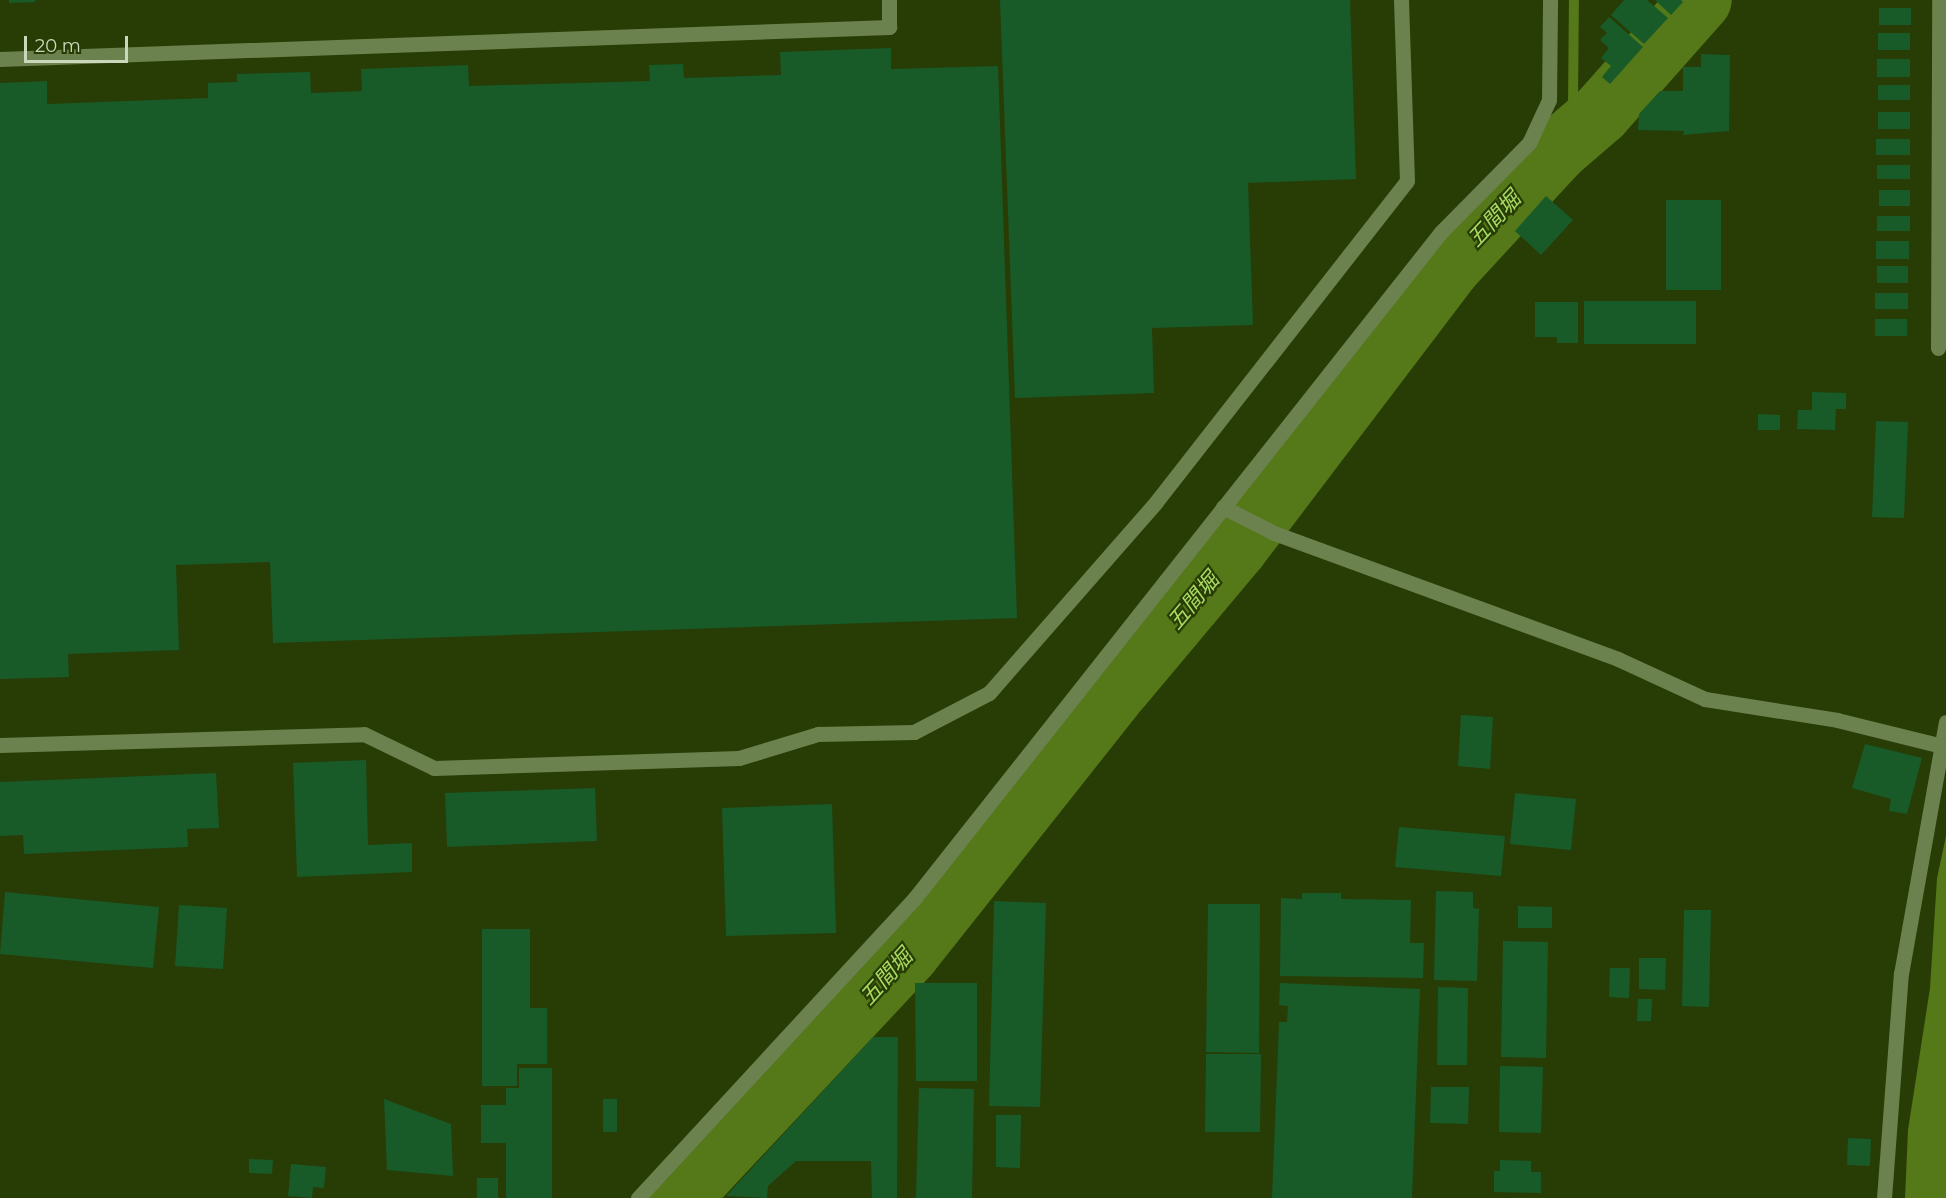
<!DOCTYPE html>
<html>
<head>
<meta charset="utf-8">
<style>
  body { margin:0 }
  #map { position:relative; width:1946px; height:1198px; overflow:hidden; background:#283c05; font-family:Montserrat,"Noto Sans JP",sans-serif }
  div>[style] { position:absolute }
  [style*='--x'] { left:calc(var(--x)*1px); top:calc(var(--y)*1px); width:calc(var(--w)*1px); rotate:calc(var(--a)*1deg) }
  .water>* { inset:0; background:#557818 }
  .stream>* { height:10px; margin:-5px; padding:0 5px; transform-origin:5px; border-radius:5px; background:#557818 }
  .river>* { height:62px; margin:-31px; padding:0 31px; transform-origin:31px; border-radius:31px; background:#557818 }
  .building>* { inset:0; background:#195a29 }
  .lane>* { height:15px; margin:-7.5px; padding:0 7.5px; transform-origin:7.5px; border-radius:7.5px; background:#6b824e }
  .street>* { height:15px; margin:-7.5px; padding:0 7.5px; transform-origin:7.5px; border-radius:7.5px; background:#6b824e }
  span { translate:-50% -50%; white-space:nowrap; text-align:center; line-height:1.15; -webkit-text-stroke:4.5px #283c05; paint-order:stroke }
  .water-label { font-size:22px; color:#a8d963; font-style:italic }
  .scale { position:absolute; left:24px; top:36px; width:104px; height:27px; box-sizing:border-box; border:3px solid #c9d7bb; border-top:0; padding-left:8px; font-size:18px; line-height:21px; white-space:nowrap; color:#c9d7bb; -webkit-text-stroke:4px #283c05; paint-order:stroke }
</style>
</head>
<body>
<div id="map">
  <div class="water">
    <i style="clip-path:polygon(1946px 836px,1946px 1198px,1905px 1198px,1908px 1130px,1930px 988px,1937px 878px)"></i>
  </div>
  <div class="stream">
    <i style="--x:1557;--y:151;--w:22;--a:-60"></i>
    <i style="--x:1568;--y:132;--w:27;--a:-80"></i>
    <i style="--x:1573;--y:105;--w:105;--a:-89.5"></i>
  </div>
  <div class="river">
    <i style="--x:680;--y:1198;--w:335;--a:-46.9"></i>
    <i style="--x:909;--y:953;--w:341;--a:-51.6"></i>
    <i style="--x:1121;--y:686;--w:179;--a:-50"></i>
    <i style="--x:1236;--y:549;--w:354;--a:-52.8"></i>
    <i style="--x:1450;--y:267;--w:158;--a:-47.3"></i>
    <i style="--x:1557;--y:151;--w:57;--a:-40.7"></i>
    <i style="--x:1600;--y:114;--w:152;--a:-48.5"></i>
  </div>
  <div class="building">
    <i style="clip-path:polygon(9px 0,35px 0,35px 2px,9px 3px)"></i>
    <i style="clip-path:polygon(1000px 0,1350px 0,1356px 179px,1248px 183px,1253px 325px,1152px 328px,1154px 393px,1015px 398px)"></i>
    <i style="clip-path:polygon(1624px 0,1647px 0,1668px 18px,1644px 44px,1611px 15px)"></i>
    <i style="clip-path:polygon(1655px 0,1681px 0,1683px 2px,1671px 15px)"></i>
    <i style="clip-path:polygon(1879px 8px,1911px 8px,1911px 25px,1879px 25px)"></i>
    <i style="clip-path:polygon(1609px 17px,1643px 47px,1610px 84px,1602px 77px,1611px 66px,1601px 58px,1609px 48px,1600px 40px,1607px 33px,1600px 27px)"></i>
    <i style="clip-path:polygon(1878px 33px,1910px 33px,1910px 50px,1878px 50px)"></i>
    <i style="clip-path:polygon(891px 48px,891px 69px,998px 66px,1017px 618px,273px 643px,270px 562px,176px 565px,179px 650px,68px 654px,69px 677px,0 679px,0 83px,47px 81px,47px 104px,208px 98px,208px 83px,237px 82px,237px 74px,310px 72px,311px 93px,362px 91px,361px 69px,468px 65px,469px 86px,650px 81px,649px 65px,683px 64px,684px 78px,781px 75px,780px 52px)"></i>
    <i style="clip-path:polygon(1701px 54px,1730px 55px,1729px 131px,1683px 135px,1684px 131px,1638px 130px,1639px 114px,1660px 91px,1683px 91px,1683px 67px,1701px 67px)"></i>
    <i style="clip-path:polygon(1877px 59px,1910px 59px,1910px 77px,1877px 77px)"></i>
    <i style="clip-path:polygon(1878px 85px,1910px 85px,1910px 100px,1878px 100px)"></i>
    <i style="clip-path:polygon(1878px 112px,1910px 112px,1910px 129px,1878px 129px)"></i>
    <i style="clip-path:polygon(1876px 139px,1910px 139px,1910px 155px,1876px 155px)"></i>
    <i style="clip-path:polygon(1877px 165px,1910px 165px,1910px 179px,1877px 179px)"></i>
    <i style="clip-path:polygon(1879px 190px,1910px 190px,1910px 206px,1879px 206px)"></i>
    <i style="clip-path:polygon(1546px 196px,1573px 220px,1541px 255px,1515px 231px)"></i>
    <i style="clip-path:polygon(1666px 200px,1721px 200px,1721px 290px,1666px 290px)"></i>
    <i style="clip-path:polygon(1877px 216px,1910px 216px,1910px 231px,1877px 231px)"></i>
    <i style="clip-path:polygon(1876px 241px,1909px 241px,1909px 259px,1876px 259px)"></i>
    <i style="clip-path:polygon(1877px 266px,1908px 266px,1908px 283px,1877px 283px)"></i>
    <i style="clip-path:polygon(1875px 293px,1908px 293px,1908px 309px,1875px 309px)"></i>
    <i style="clip-path:polygon(1584px 301px,1696px 301px,1696px 344px,1584px 344px)"></i>
    <i style="clip-path:polygon(1535px 302px,1578px 302px,1578px 343px,1557px 343px,1557px 337px,1535px 337px)"></i>
    <i style="clip-path:polygon(1875px 319px,1907px 319px,1907px 336px,1875px 336px)"></i>
    <i style="clip-path:polygon(1812px 392px,1846px 393px,1846px 409px,1836px 409px,1835px 430px,1797px 429px,1798px 410px,1812px 410px)"></i>
    <i style="clip-path:polygon(1758px 414px,1780px 415px,1780px 430px,1758px 430px)"></i>
    <i style="clip-path:polygon(1876px 421px,1908px 422px,1904px 518px,1872px 517px)"></i>
    <i style="clip-path:polygon(1461px 715px,1493px 717px,1490px 769px,1458px 766px)"></i>
    <i style="clip-path:polygon(1865px 744px,1922px 758px,1907px 814px,1889px 811px,1891px 799px,1852px 788px)"></i>
    <i style="clip-path:polygon(366px 760px,368px 845px,412px 843px,412px 872px,297px 877px,293px 763px)"></i>
    <i style="clip-path:polygon(216px 773px,219px 828px,187px 829px,188px 847px,24px 854px,23px 835px,0 836px,0 782px)"></i>
    <i style="clip-path:polygon(595px 788px,597px 841px,447px 847px,445px 793px)"></i>
    <i style="clip-path:polygon(1515px 793px,1576px 799px,1571px 850px,1510px 844px)"></i>
    <i style="clip-path:polygon(832px 804px,836px 933px,726px 936px,722px 808px)"></i>
    <i style="clip-path:polygon(1399px 827px,1505px 836px,1501px 876px,1395px 867px)"></i>
    <i style="clip-path:polygon(1436px 891px,1473px 892px,1473px 908px,1479px 909px,1477px 981px,1434px 980px)"></i>
    <i style="clip-path:polygon(5px 892px,159px 907px,153px 968px,0 954px)"></i>
    <i style="clip-path:polygon(1302px 893px,1341px 893px,1341px 899px,1411px 900px,1410px 943px,1424px 943px,1423px 978px,1280px 976px,1281px 898px,1302px 899px)"></i>
    <i style="clip-path:polygon(994px 901px,1046px 903px,1040px 1107px,989px 1106px)"></i>
    <i style="clip-path:polygon(1208px 904px,1260px 904px,1259px 1053px,1206px 1052px)"></i>
    <i style="clip-path:polygon(179px 905px,227px 908px,223px 969px,175px 966px)"></i>
    <i style="clip-path:polygon(1518px 906px,1552px 907px,1552px 928px,1518px 928px)"></i>
    <i style="clip-path:polygon(1684px 910px,1711px 910px,1709px 1007px,1682px 1006px)"></i>
    <i style="clip-path:polygon(482px 929px,530px 929px,530px 1008px,547px 1008px,547px 1064px,517px 1064px,517px 1086px,482px 1086px)"></i>
    <i style="clip-path:polygon(1503px 941px,1548px 942px,1546px 1058px,1501px 1057px)"></i>
    <i style="clip-path:polygon(1639px 958px,1666px 958px,1665px 990px,1639px 989px)"></i>
    <i style="clip-path:polygon(1610px 968px,1630px 968px,1629px 998px,1609px 997px)"></i>
    <i style="clip-path:polygon(915px 983px,977px 983px,977px 1081px,916px 1081px)"></i>
    <i style="clip-path:polygon(1280px 983px,1420px 989px,1412px 1198px,1272px 1198px,1279px 1022px,1287px 1022px,1288px 1006px,1279px 1005px)"></i>
    <i style="clip-path:polygon(1438px 987px,1468px 988px,1467px 1065px,1437px 1065px)"></i>
    <i style="clip-path:polygon(1638px 999px,1652px 999px,1651px 1021px,1637px 1021px)"></i>
    <i style="clip-path:polygon(873px 1037px,898px 1037px,897px 1198px,872px 1198px,871px 1161px,796px 1161px,768px 1186px,767px 1198px,726px 1196px)"></i>
    <i style="clip-path:polygon(1206px 1054px,1261px 1054px,1260px 1132px,1205px 1132px)"></i>
    <i style="clip-path:polygon(1500px 1066px,1543px 1067px,1541px 1133px,1499px 1132px)"></i>
    <i style="clip-path:polygon(519px 1068px,552px 1068px,552px 1198px,506px 1198px,506px 1143px,481px 1143px,481px 1105px,506px 1105px,506px 1088px,519px 1088px)"></i>
    <i style="clip-path:polygon(1431px 1087px,1469px 1087px,1468px 1124px,1430px 1123px)"></i>
    <i style="clip-path:polygon(919px 1088px,974px 1089px,972px 1198px,916px 1198px)"></i>
    <i style="clip-path:polygon(384px 1099px,451px 1124px,453px 1176px,387px 1170px)"></i>
    <i style="clip-path:polygon(603px 1099px,617px 1099px,617px 1132px,603px 1132px)"></i>
    <i style="clip-path:polygon(996px 1115px,1021px 1115px,1020px 1168px,996px 1167px)"></i>
    <i style="clip-path:polygon(1848px 1138px,1871px 1139px,1870px 1166px,1847px 1165px)"></i>
    <i style="clip-path:polygon(249px 1159px,273px 1160px,272px 1174px,249px 1173px)"></i>
    <i style="clip-path:polygon(1500px 1160px,1531px 1161px,1531px 1172px,1541px 1172px,1541px 1193px,1494px 1192px,1494px 1171px,1500px 1171px)"></i>
    <i style="clip-path:polygon(291px 1164px,326px 1167px,324px 1188px,313px 1187px,312px 1198px,288px 1196px)"></i>
    <i style="clip-path:polygon(477px 1178px,498px 1178px,498px 1198px,477px 1198px)"></i>
  </div>
  <div class="lane">
    <i style="--x:0;--y:59;--w:890;--a:-2.06"></i>
    <i style="--x:889;--y:27;--w:27;--a:-90"></i>
    <i style="--x:0;--y:745;--w:364;--a:-1.7"></i>
    <i style="--x:364;--y:734;--w:78;--a:25.9"></i>
    <i style="--x:434;--y:768;--w:305;--a:-1.9"></i>
    <i style="--x:739;--y:758;--w:83;--a:-16.9"></i>
    <i style="--x:818;--y:734;--w:96;--a:-1.2"></i>
    <i style="--x:914;--y:732;--w:85;--a:-27.5"></i>
    <i style="--x:989;--y:693;--w:254;--a:-48.8"></i>
    <i style="--x:1156;--y:502;--w:407;--a:-52"></i>
    <i style="--x:1407;--y:181;--w:181;--a:-91.9"></i>
    <i style="--x:1884;--y:1198;--w:225;--a:-85.7"></i>
    <i style="--x:1901;--y:974;--w:256;--a:-79.9"></i>
  </div>
  <div class="street">
    <i style="--x:1938;--y:348;--w:348;--a:-89.8"></i>
    <i style="--x:1223;--y:507;--w:57;--a:27"></i>
    <i style="--x:1274;--y:533;--w:366;--a:20.1"></i>
    <i style="--x:1618;--y:659;--w:96;--a:24.7"></i>
    <i style="--x:1705;--y:699;--w:134;--a:9"></i>
    <i style="--x:1837;--y:720;--w:112;--a:13.9"></i>
    <i style="--x:638;--y:1198;--w:407;--a:-47.3"></i>
    <i style="--x:914;--y:899;--w:850;--a:-51.69"></i>
    <i style="--x:1441;--y:232;--w:125;--a:-45.3"></i>
    <i style="--x:1529;--y:143;--w:47;--a:-65.1"></i>
    <i style="--x:1549;--y:100;--w:100;--a:-89.4"></i>
  </div>
  <div class="water-label">
    <span style="left:1494px;top:219px;rotate:-47deg">五間堀</span>
    <span style="left:1193px;top:601px;rotate:-50deg">五間堀</span>
    <span style="left:886px;top:977px;rotate:-48deg">五間堀</span>
  </div>
  <div class="scale">20 m</div>
</div>
</body>
</html>
